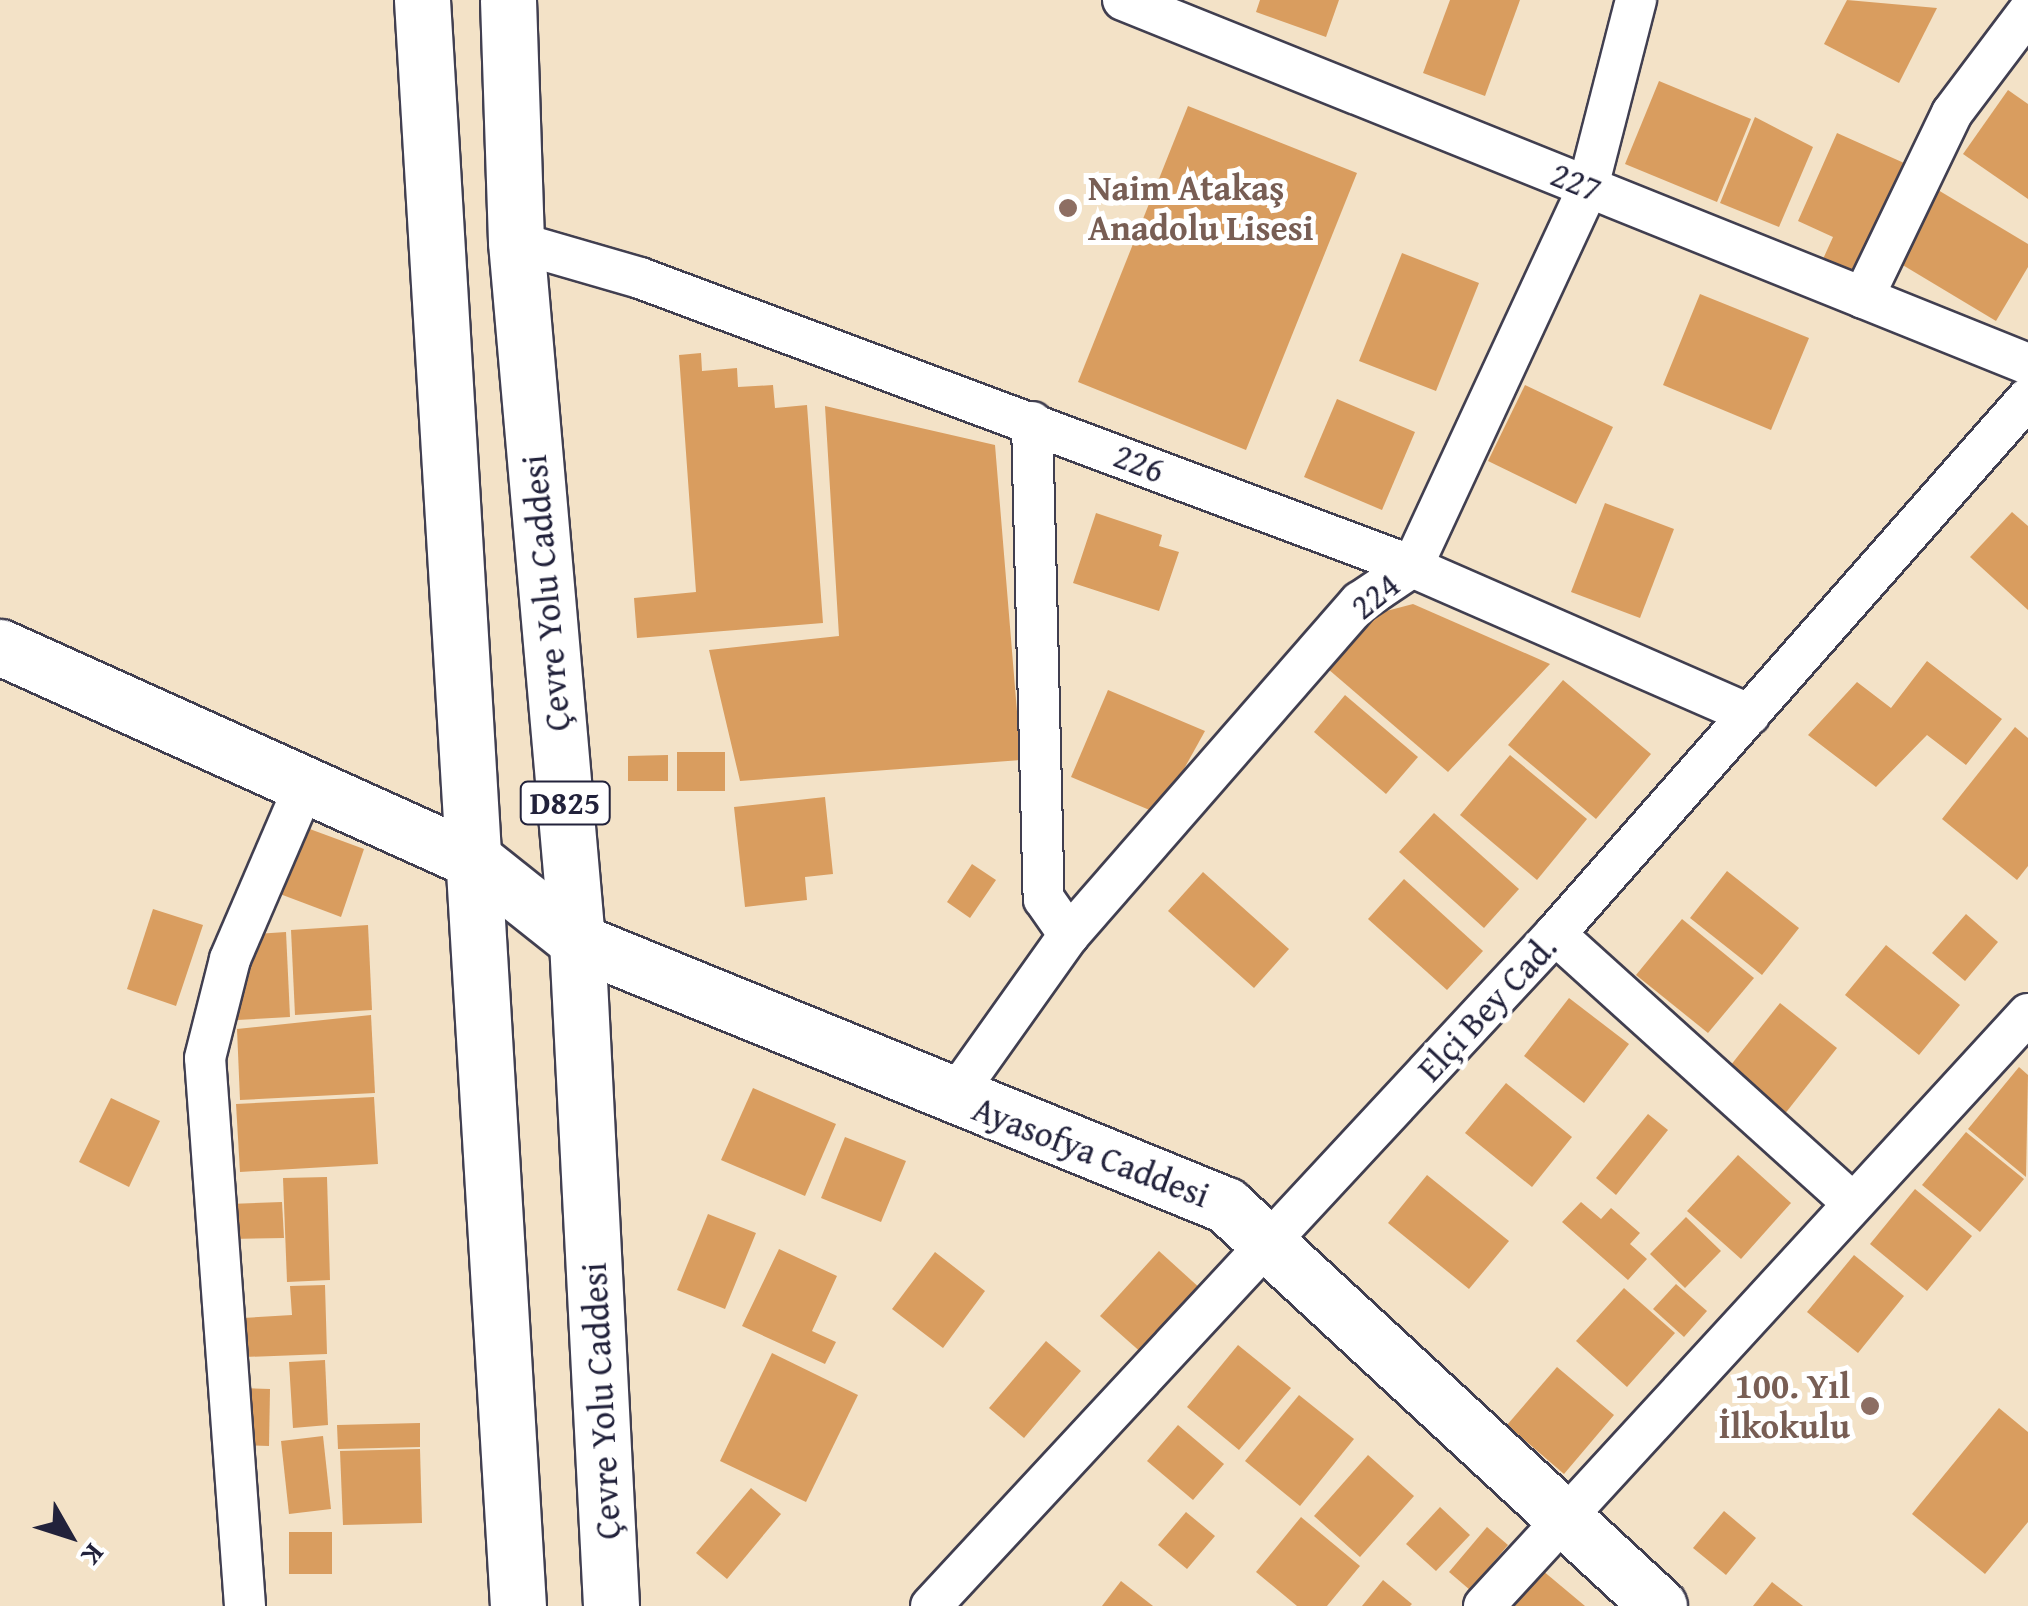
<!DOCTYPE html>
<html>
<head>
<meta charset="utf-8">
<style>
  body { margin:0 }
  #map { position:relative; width:2028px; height:1606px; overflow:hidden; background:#f3e2c7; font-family:"Gentium Book Plus",serif }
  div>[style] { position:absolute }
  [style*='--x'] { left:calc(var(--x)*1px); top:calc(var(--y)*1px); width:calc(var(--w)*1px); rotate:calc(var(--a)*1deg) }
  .building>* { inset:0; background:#d99d5f }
  .roads { filter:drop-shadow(2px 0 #413f50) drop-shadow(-2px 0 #413f50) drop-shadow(0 2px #413f50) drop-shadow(0 -2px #413f50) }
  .street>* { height:40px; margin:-20px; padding:0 20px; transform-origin:20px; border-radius:20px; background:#fff }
  .secondary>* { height:55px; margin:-27.5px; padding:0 27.5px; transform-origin:27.5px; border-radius:27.5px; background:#fff }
  .highway>* { height:55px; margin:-27.5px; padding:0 27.5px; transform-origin:27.5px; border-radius:27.5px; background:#fff }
  .dots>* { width:28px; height:28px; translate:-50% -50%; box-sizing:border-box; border:5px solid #fff; border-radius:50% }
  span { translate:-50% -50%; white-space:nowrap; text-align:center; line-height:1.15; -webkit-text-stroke:10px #fff; paint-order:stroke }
  .shield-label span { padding:2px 8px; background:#fff; border:2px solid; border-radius:8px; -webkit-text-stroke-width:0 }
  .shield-label { font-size:32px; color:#22223b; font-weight:700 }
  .street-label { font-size:35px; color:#22223b }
  .education-label { font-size:35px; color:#785e54; font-weight:700 }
  .left { translate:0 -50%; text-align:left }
  .right { translate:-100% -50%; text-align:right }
  .north { position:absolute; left:20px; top:1486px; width:100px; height:100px; -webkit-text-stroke:8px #fff; paint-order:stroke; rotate:129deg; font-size:28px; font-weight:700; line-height:40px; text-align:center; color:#22223b }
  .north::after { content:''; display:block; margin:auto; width:35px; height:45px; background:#22223b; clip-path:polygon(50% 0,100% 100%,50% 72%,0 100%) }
</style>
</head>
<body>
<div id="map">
  <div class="building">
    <i style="clip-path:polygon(1260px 0,1339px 0,1326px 37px,1256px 12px)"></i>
    <i style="clip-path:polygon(1450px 0,1520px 0,1485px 96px,1423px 73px)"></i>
    <i style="clip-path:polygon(1847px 0,1937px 8px,1899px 83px,1824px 44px)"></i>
    <i style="clip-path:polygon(1659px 81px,1751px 119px,1717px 202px,1625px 164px)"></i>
    <i style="clip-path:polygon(2008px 90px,2028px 104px,2028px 199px,1963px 154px)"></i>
    <i style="clip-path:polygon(1188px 106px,1357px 173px,1246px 450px,1078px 382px)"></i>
    <i style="clip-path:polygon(1755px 117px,1813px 147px,1779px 227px,1720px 203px)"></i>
    <i style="clip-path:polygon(1837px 133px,1913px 167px,1864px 277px,1823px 259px,1833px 237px,1798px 221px)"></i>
    <i style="clip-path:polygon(1938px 190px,2028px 244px,2028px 267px,1996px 321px,1896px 261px)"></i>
    <i style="clip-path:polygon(1402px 253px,1479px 283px,1436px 391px,1359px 361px)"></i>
    <i style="clip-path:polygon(1700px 294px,1809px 338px,1771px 430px,1663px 385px)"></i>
    <i style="clip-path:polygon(701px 353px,702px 371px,737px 368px,738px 387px,773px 385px,775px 408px,807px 405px,823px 623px,637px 638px,634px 598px,696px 592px,679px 355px)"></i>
    <i style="clip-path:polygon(1525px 385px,1613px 427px,1576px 504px,1488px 461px)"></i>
    <i style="clip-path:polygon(1337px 399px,1415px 432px,1382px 510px,1304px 477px)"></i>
    <i style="clip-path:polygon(825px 406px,995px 445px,1021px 760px,740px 781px,709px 650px,839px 636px)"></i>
    <i style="clip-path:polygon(1605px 503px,1674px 529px,1640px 618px,1571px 592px)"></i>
    <i style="clip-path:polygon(2012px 512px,2028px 526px,2028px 610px,1970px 557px)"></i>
    <i style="clip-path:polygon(1096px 513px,1162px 535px,1159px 546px,1179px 552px,1159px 611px,1073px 583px)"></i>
    <i style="clip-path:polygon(1413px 604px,1550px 664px,1448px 772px,1328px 669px,1375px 614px)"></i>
    <i style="clip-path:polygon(1927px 661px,2002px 719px,1966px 765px,1927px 735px,1876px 787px,1808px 735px,1857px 682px,1891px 708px)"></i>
    <i style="clip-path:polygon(1563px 680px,1651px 754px,1596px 819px,1508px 745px)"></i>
    <i style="clip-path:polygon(1108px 690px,1205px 731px,1159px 814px,1071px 777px)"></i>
    <i style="clip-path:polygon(1345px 695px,1418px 757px,1386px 794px,1314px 732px)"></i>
    <i style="clip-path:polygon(2015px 727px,2028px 738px,2028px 866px,2017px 880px,1942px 819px)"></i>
    <i style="clip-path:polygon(677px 752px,725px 752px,725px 791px,677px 791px)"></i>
    <i style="clip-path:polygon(668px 755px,668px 781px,628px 781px,628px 756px)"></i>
    <i style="clip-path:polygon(1510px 755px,1587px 819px,1537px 880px,1460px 815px)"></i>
    <i style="clip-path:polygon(825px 797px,833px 874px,805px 877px,807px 900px,745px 907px,734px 807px)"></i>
    <i style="clip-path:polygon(1434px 813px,1519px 889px,1484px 928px,1399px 852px)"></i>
    <i style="clip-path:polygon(307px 828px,364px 849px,341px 917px,272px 891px)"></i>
    <i style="clip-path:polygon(972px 864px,996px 880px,970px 918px,947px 902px)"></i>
    <i style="clip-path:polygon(1727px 871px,1799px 928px,1762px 975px,1690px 918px)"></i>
    <i style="clip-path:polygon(1203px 872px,1289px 949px,1254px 988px,1168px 911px)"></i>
    <i style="clip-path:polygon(1404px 879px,1483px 951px,1447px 990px,1368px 919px)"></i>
    <i style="clip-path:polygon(153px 909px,203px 925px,176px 1006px,127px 989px)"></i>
    <i style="clip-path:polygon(1966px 914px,1998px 942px,1965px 981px,1932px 953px)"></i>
    <i style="clip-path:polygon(1682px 919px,1754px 978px,1708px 1033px,1636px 975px)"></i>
    <i style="clip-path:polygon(368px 925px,372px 1010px,295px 1015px,291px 930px)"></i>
    <i style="clip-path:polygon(286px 932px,290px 1017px,237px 1020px,235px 980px,256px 934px)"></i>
    <i style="clip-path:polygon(1886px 945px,1960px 1005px,1919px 1055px,1845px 995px)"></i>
    <i style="clip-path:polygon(1569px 998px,1629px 1044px,1584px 1103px,1524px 1056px)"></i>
    <i style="clip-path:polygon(1780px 1003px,1837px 1048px,1780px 1120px,1723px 1075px)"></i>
    <i style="clip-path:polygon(371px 1015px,375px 1093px,240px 1100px,237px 1029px)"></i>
    <i style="clip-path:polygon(2019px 1067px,2028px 1075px,2026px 1177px,1968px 1129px)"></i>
    <i style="clip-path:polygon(1506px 1083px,1572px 1137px,1532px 1187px,1465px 1133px)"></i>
    <i style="clip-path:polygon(753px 1088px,836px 1124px,805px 1196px,721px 1160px)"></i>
    <i style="clip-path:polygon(374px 1097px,378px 1164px,240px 1172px,236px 1104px)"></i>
    <i style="clip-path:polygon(111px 1098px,160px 1121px,129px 1187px,79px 1162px)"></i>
    <i style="clip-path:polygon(1648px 1114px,1668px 1130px,1616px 1195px,1596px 1178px)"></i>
    <i style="clip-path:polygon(1966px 1132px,2024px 1179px,1980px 1232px,1922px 1185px)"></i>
    <i style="clip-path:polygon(845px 1137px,906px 1161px,881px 1222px,821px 1198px)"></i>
    <i style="clip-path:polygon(1738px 1155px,1791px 1203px,1741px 1259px,1687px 1211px)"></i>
    <i style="clip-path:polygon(1427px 1175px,1509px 1241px,1469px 1289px,1388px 1223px)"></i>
    <i style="clip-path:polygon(327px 1177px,330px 1280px,287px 1282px,283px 1178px)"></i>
    <i style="clip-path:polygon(1915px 1189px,1972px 1236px,1927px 1291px,1870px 1244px)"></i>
    <i style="clip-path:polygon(282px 1202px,284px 1238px,229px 1239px,229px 1204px)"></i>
    <i style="clip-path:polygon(1581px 1202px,1601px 1219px,1611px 1208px,1640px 1233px,1630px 1244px,1647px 1259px,1628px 1280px,1562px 1222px)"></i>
    <i style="clip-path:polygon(708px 1214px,756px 1233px,725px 1309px,677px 1290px)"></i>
    <i style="clip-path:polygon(1686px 1217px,1721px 1251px,1685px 1288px,1650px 1254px)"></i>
    <i style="clip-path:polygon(779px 1249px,837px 1276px,812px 1331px,836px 1342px,825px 1364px,742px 1326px)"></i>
    <i style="clip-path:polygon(1159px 1251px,1202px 1290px,1144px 1355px,1100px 1316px)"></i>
    <i style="clip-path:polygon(935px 1252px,985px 1291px,943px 1348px,892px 1309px)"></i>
    <i style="clip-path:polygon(1854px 1255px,1904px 1296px,1858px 1353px,1807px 1312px)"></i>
    <i style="clip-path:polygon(1676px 1284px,1707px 1311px,1684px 1337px,1653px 1309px)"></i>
    <i style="clip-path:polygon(325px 1285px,327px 1354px,245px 1357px,243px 1318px,292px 1315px,290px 1286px)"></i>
    <i style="clip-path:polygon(1624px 1288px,1675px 1333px,1627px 1387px,1576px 1341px)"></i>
    <i style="clip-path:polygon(1046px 1341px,1081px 1371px,1024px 1438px,989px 1408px)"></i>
    <i style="clip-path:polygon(1238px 1345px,1291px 1388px,1239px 1450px,1187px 1407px)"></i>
    <i style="clip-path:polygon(772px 1353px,858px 1395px,806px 1502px,720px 1461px)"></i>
    <i style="clip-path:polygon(325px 1360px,328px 1425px,293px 1428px,289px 1362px)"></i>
    <i style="clip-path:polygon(1557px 1367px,1614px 1415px,1564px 1474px,1507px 1425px)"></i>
    <i style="clip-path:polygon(237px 1388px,270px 1389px,269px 1446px,236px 1445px)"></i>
    <i style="clip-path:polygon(1299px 1395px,1354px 1439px,1300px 1506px,1245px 1461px)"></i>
    <i style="clip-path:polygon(1999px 1408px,2028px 1432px,2028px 1522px,1985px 1574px,1912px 1514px)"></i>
    <i style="clip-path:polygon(420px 1423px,420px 1447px,338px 1449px,337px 1425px)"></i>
    <i style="clip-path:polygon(1178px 1425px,1224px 1464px,1193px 1500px,1147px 1461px)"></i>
    <i style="clip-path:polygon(323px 1436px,331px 1509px,289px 1514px,281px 1441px)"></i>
    <i style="clip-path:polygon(420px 1449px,422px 1523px,343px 1525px,340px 1451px)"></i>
    <i style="clip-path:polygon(1368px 1455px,1414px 1496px,1360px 1557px,1314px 1516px)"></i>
    <i style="clip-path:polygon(751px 1488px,781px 1514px,727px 1579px,696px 1553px)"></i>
    <i style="clip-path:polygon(1440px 1507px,1470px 1535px,1436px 1571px,1406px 1544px)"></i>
    <i style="clip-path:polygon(1724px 1511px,1756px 1538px,1726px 1575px,1693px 1548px)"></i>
    <i style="clip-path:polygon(1186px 1512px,1215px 1536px,1187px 1569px,1158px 1545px)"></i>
    <i style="clip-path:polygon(1301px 1517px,1360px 1566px,1327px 1606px,1297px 1606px,1256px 1572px)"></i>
    <i style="clip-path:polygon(1487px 1527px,1508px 1545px,1470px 1590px,1449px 1572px)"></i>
    <i style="clip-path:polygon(289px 1532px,332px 1532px,332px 1574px,289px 1574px)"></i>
    <i style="clip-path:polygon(1536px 1565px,1585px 1606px,1501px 1606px)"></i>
    <i style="clip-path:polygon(1383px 1580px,1412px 1604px,1410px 1606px,1362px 1606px)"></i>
    <i style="clip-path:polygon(1121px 1581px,1153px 1606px,1102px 1606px)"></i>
    <i style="clip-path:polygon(1772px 1582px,1803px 1606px,1753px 1606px)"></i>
  </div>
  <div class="roads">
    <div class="street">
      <i style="--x:1123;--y:0;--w:975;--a:21.91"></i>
      <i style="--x:516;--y:242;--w:129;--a:16.2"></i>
      <i style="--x:640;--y:278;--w:807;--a:20.46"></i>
      <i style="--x:1396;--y:560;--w:386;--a:23.6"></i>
      <i style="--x:1863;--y:298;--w:205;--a:-64.3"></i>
      <i style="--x:1952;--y:113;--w:126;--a:-53"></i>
      <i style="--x:1032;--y:422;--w:477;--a:88.6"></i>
      <i style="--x:1044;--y:899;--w:44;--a:55.2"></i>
      <i style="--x:1555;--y:934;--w:401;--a:42.1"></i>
      <i style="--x:953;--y:1098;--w:200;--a:-54.6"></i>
      <i style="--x:1069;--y:935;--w:442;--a:-48.9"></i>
      <i style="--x:1360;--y:602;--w:63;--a:-33.9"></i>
      <i style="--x:1412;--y:567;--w:419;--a:-65.1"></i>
      <i style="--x:1588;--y:187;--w:193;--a:-75.6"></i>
      <i style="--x:245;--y:1606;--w:549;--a:-94.17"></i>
      <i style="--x:205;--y:1058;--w:102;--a:-75.8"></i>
      <i style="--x:230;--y:959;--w:187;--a:-66.7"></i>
      <i style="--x:931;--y:1606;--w:917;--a:-47.12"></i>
      <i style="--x:1555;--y:934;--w:715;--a:-48.57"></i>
      <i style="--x:1484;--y:1606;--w:804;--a:-47.42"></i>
    </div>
    <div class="secondary">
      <i style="--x:0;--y:647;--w:525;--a:24.27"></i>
      <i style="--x:479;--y:863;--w:125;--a:38.5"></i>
      <i style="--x:577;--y:941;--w:701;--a:22.14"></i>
      <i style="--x:1226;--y:1205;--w:590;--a:42.8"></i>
    </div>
    <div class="highway">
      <i style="--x:422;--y:0;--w:1609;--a:86.58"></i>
      <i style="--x:508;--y:0;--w:242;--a:88.1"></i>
      <i style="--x:516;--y:242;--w:702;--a:85.01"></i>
      <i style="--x:577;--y:941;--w:666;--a:87.07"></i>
    </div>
  </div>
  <div class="dots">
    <i style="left:1068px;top:208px;background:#8d6e63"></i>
    <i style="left:1870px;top:1406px;background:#8d6e63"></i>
  </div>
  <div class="shield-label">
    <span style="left:565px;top:803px">D825</span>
  </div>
  <div class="street-label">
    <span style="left:1576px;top:182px;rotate:22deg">227</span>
    <span style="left:1139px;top:463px;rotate:21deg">226</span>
    <span style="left:546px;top:593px;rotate:-95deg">Çevre Yolu Caddesi</span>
    <span style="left:1375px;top:596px;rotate:-39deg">224</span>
    <span style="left:1487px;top:1008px;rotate:-47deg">Elçi Bey Cad.</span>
    <span style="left:1091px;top:1152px;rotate:21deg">Ayasofya Caddesi</span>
    <span style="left:601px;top:1401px;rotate:-93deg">Çevre Yolu Caddesi</span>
  </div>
  <div class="education-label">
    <span class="left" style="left:1088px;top:208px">Naim Atakaş<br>Anadolu Lisesi</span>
    <span class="right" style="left:1850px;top:1406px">100. Yıl<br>İlkokulu</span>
  </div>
  <div class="north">K</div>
</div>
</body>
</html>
